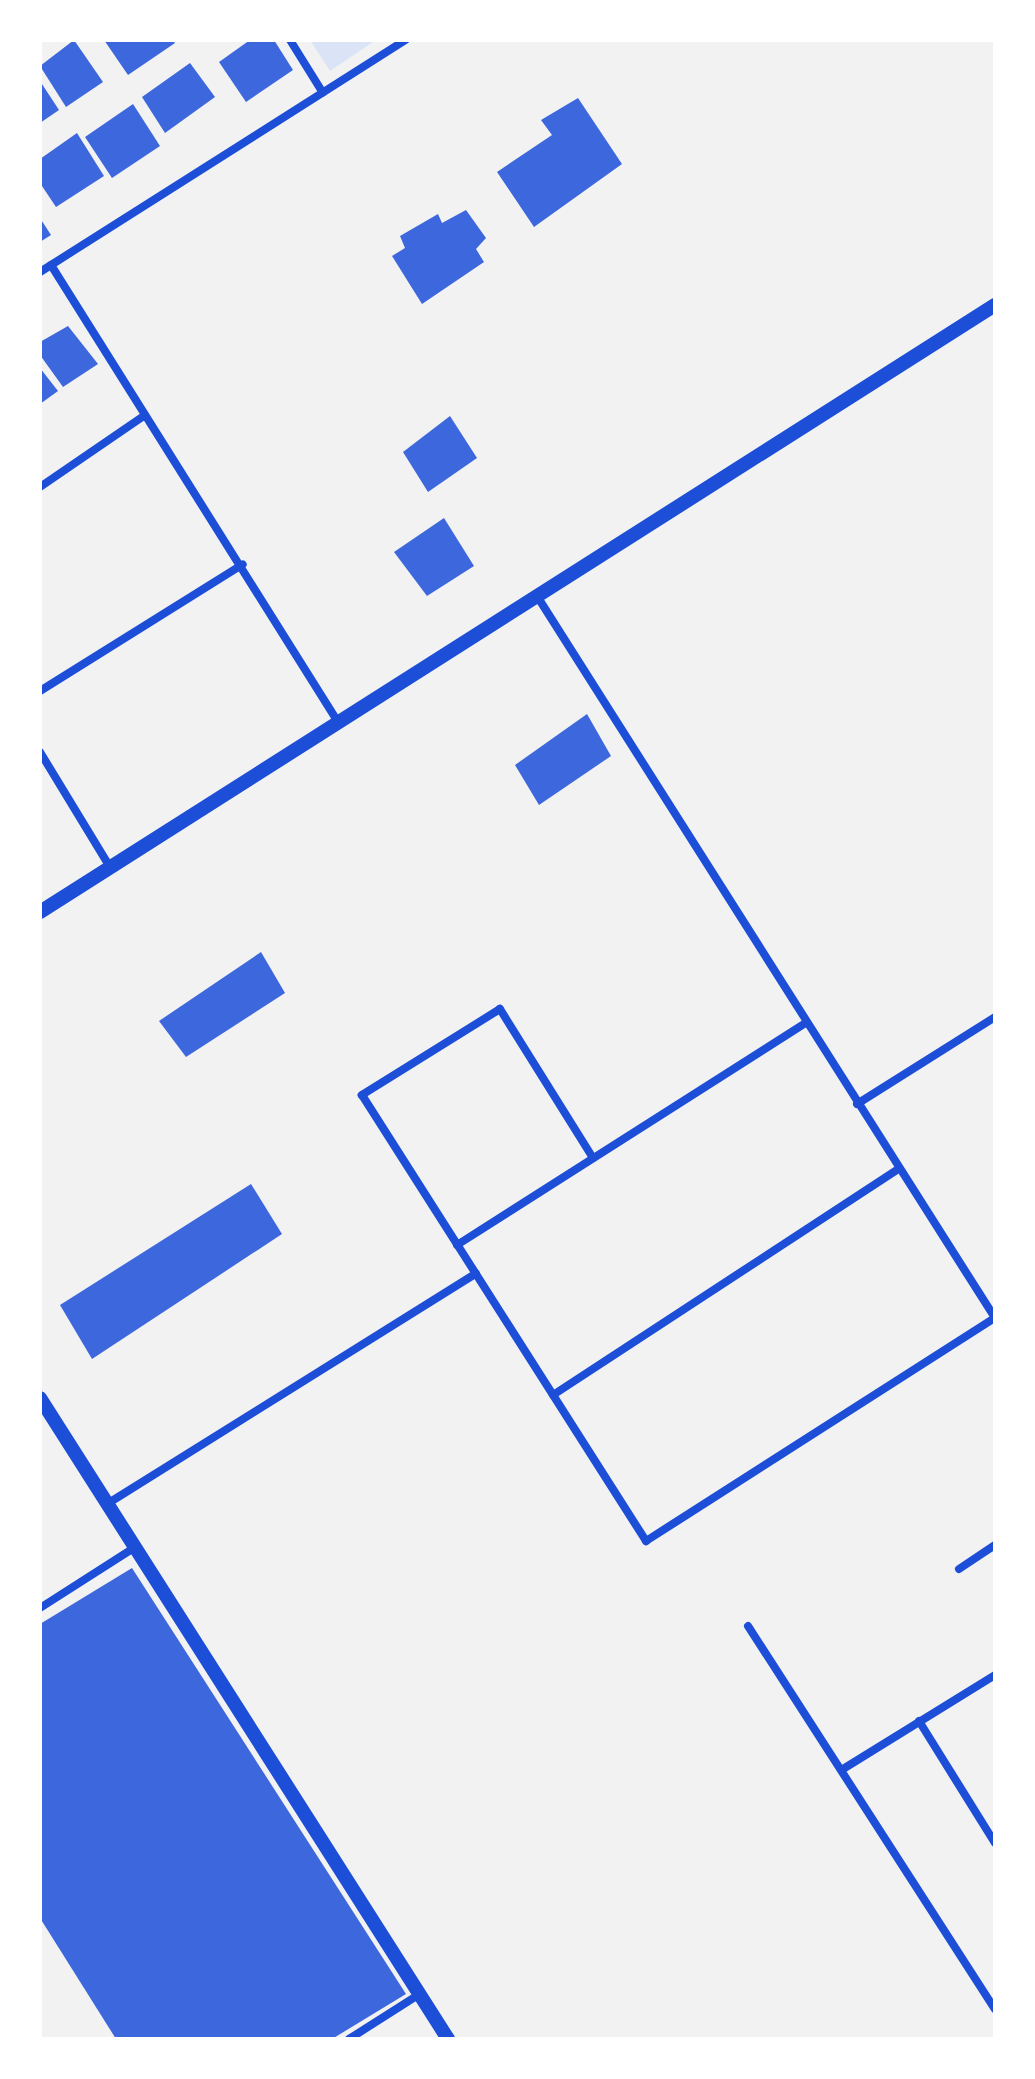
<!DOCTYPE html>
<html>
<head>
<meta charset="utf-8">
<style>
  body { margin:0 }
  #map { position:relative; width:1035px; height:2079px; overflow:hidden; background:#f2f2f2; font-family:"Fira Sans",sans-serif }
  div>[style] { position:absolute }
  [style*='--x'] { left:calc(var(--x)*1px); top:calc(var(--y)*1px); width:calc(var(--w)*1px); rotate:calc(var(--a)*1deg) }
  .green>* { inset:0; background:#dbe4f7 }
  .building>* { inset:0; background:#3d67dc }
  .minor>* { height:8px; margin:-4px; padding:0 4px; transform-origin:4px; border-radius:4px; background:#1d4ed8 }
  .tertiary>* { height:14px; margin:-7px; padding:0 7px; transform-origin:7px; border-radius:7px; background:#1d4ed8 }
  span { translate:-50% -50%; white-space:nowrap; text-align:center; line-height:1.15; -webkit-text-stroke:6px #fff; paint-order:stroke }
  .frame { position:absolute; inset:0; border:42px solid #fff; pointer-events:none }
</style>
</head>
<body>
<div id="map">
  <div class="green">
    <i style="clip-path:polygon(310px 40px,376px 40px,330px 71px)"></i>
  </div>
  <div class="building">
    <i style="clip-path:polygon(74px 40px,103px 82px,66px 107px,40px 66px)"></i>
    <i style="clip-path:polygon(104px 40px,173px 40px,175px 43px,128px 75px)"></i>
    <i style="clip-path:polygon(250px 40px,274px 40px,293px 70px,246px 102px,219px 62px)"></i>
    <i style="clip-path:polygon(190px 63px,215px 97px,165px 133px,142px 97px)"></i>
    <i style="clip-path:polygon(40px 81px,59px 110px,40px 123px)"></i>
    <i style="clip-path:polygon(578px 98px,622px 164px,534px 227px,497px 172px,552px 135px,541px 120px)"></i>
    <i style="clip-path:polygon(133px 104px,160px 146px,112px 178px,85px 137px)"></i>
    <i style="clip-path:polygon(77px 133px,104px 176px,56px 207px,40px 183px,40px 159px)"></i>
    <i style="clip-path:polygon(466px 210px,486px 238px,476px 249px,484px 262px,422px 304px,392px 256px,405px 248px,400px 236px,438px 214px,442px 223px)"></i>
    <i style="clip-path:polygon(40px 218px,51px 235px,40px 242px)"></i>
    <i style="clip-path:polygon(68px 326px,98px 364px,63px 387px,40px 355px,40px 342px)"></i>
    <i style="clip-path:polygon(40px 368px,58px 391px,40px 404px)"></i>
    <i style="clip-path:polygon(450px 416px,477px 458px,428px 492px,403px 452px)"></i>
    <i style="clip-path:polygon(444px 518px,474px 566px,427px 596px,394px 552px)"></i>
    <i style="clip-path:polygon(587px 714px,611px 756px,539px 805px,515px 765px)"></i>
    <i style="clip-path:polygon(261px 952px,285px 993px,186px 1057px,159px 1021px)"></i>
    <i style="clip-path:polygon(251px 1184px,282px 1234px,92px 1359px,60px 1305px)"></i>
    <i style="clip-path:polygon(132px 1568px,406px 1994px,332px 2039px,116px 2039px,40px 1918px,40px 1624px)"></i>
  </div>
  <div class="minor">
    <i style="--x:290;--y:40;--w:62;--a:58.1"></i>
    <i style="--x:51;--y:265;--w:540;--a:57.87"></i>
    <i style="--x:40;--y:272;--w:433;--a:-32.4"></i>
    <i style="--x:40;--y:487;--w:127;--a:-34.4"></i>
    <i style="--x:537;--y:596;--w:855;--a:57.61"></i>
    <i style="--x:40;--y:691;--w:239;--a:-32"></i>
    <i style="--x:40;--y:752;--w:135;--a:58.7"></i>
    <i style="--x:857;--y:1104;--w:163;--a:-32.2"></i>
    <i style="--x:593;--y:1158;--w:176;--a:-122"></i>
    <i style="--x:500;--y:1009;--w:163;--a:148.1"></i>
    <i style="--x:362;--y:1095;--w:529;--a:57.51"></i>
    <i style="--x:646;--y:1541;--w:414;--a:-32.6"></i>
    <i style="--x:457;--y:1245;--w:413;--a:-32.5"></i>
    <i style="--x:553;--y:1395;--w:412;--a:-33.2"></i>
    <i style="--x:107;--y:1504;--w:435;--a:-32"></i>
    <i style="--x:959;--y:1569;--w:43;--a:-33.7"></i>
    <i style="--x:40;--y:1608;--w:112;--a:-32.6"></i>
    <i style="--x:748;--y:1626;--w:456;--a:57.2"></i>
    <i style="--x:919;--y:1721;--w:144;--a:58.1"></i>
    <i style="--x:843;--y:1769;--w:179;--a:-31.7"></i>
    <i style="--x:349;--y:2039;--w:84;--a:-32.4"></i>
  </div>
  <div class="tertiary">
    <i style="--x:40;--y:912;--w:1132;--a:-32.44"></i>
    <i style="--x:40;--y:1398;--w:760;--a:57.52"></i>
  </div>
  <div class="frame"></div>
</div>
</body>
</html>
